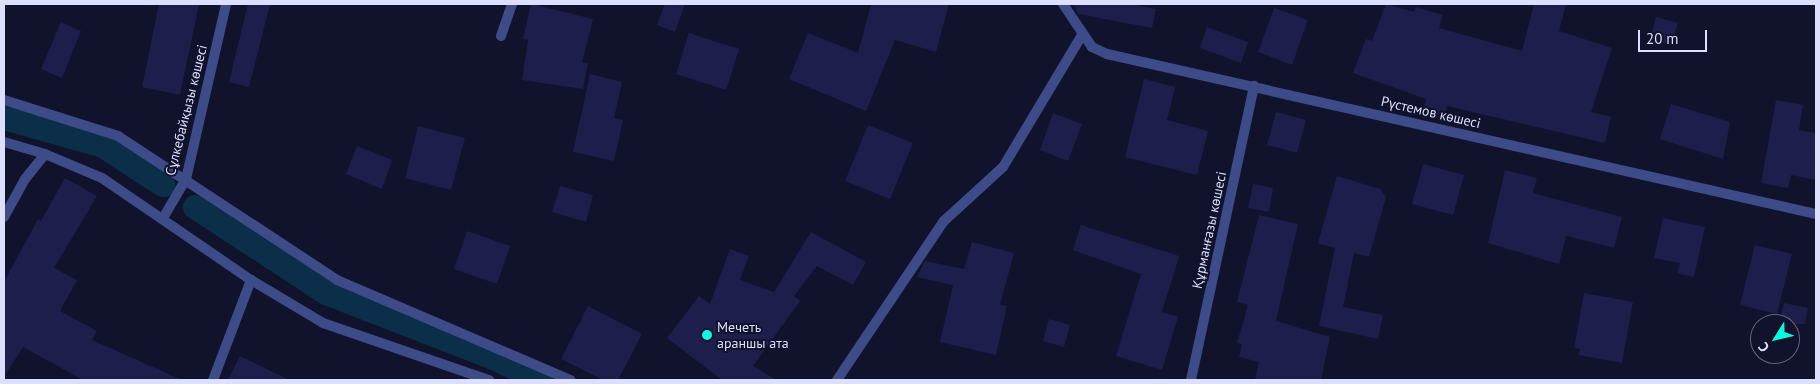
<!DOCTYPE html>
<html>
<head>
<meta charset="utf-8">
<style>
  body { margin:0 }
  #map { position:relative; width:1820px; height:384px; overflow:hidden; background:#11122b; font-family:"PT Sans",sans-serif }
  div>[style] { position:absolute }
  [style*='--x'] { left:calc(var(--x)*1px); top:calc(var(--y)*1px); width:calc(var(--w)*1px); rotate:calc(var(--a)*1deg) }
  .canal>* { height:24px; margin:-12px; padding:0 12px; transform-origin:12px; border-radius:12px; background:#0c2f49 }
  .building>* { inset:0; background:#1e1e4c }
  .minor>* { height:10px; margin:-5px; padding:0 5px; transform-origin:5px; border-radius:5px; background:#3d4b89 }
  .dots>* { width:14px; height:14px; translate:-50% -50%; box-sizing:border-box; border:2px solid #11122b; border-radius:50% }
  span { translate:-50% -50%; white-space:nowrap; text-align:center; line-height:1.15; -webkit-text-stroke:4px #11122b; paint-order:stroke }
  .street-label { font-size:14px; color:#dcdfff }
  .poi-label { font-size:14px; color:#dcdfff }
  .left { translate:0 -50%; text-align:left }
  .frame { position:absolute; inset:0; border:5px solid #dcdfff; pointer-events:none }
  .north { position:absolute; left:1750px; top:314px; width:50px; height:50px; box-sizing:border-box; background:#11122b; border:1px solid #626480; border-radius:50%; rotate:234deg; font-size:14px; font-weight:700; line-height:20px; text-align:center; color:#dcdfff }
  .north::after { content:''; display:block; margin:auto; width:18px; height:22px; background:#0afce0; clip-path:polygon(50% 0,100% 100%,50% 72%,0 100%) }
  .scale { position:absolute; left:1638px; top:30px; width:69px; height:22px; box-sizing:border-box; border:2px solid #dcdfff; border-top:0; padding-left:6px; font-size:15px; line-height:18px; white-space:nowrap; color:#dcdfff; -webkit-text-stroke:4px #11122b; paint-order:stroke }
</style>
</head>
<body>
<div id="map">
  <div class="canal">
    <i style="--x:4;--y:118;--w:103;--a:15.8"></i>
    <i style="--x:103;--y:146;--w:72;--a:33"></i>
    <i style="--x:195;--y:207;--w:157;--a:33.3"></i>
    <i style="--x:326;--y:293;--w:177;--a:21.2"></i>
    <i style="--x:491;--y:357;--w:55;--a:24.7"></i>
  </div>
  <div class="building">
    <i style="clip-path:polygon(159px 4px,199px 4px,180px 95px,142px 87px)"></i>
    <i style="clip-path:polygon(248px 4px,270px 4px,249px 87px,229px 82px)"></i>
    <i style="clip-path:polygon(531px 4px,593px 19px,582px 62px,588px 63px,583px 89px,522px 80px,528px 40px,523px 39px)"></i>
    <i style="clip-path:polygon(665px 4px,685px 4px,675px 32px,657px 25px)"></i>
    <i style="clip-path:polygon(871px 4px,949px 4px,936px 52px,895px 40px,866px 111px,789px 79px,808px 33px,858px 53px)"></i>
    <i style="clip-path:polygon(1074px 4px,1129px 4px,1156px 9px,1152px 28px,1078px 14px)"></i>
    <i style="clip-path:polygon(1386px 4px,1414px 12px,1416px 7px,1443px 15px,1439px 28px,1522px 51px,1534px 4px,1566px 4px,1559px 31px,1612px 48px,1591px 112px,1611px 117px,1605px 143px,1447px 106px,1444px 117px,1423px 111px,1426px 99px,1353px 73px,1366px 39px,1372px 41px)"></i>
    <i style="clip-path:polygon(1274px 8px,1308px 20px,1292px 65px,1258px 52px)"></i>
    <i style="clip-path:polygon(1656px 17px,1678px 23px,1671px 45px,1650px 39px)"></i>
    <i style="clip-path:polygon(61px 22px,81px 31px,62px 78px,41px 69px)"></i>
    <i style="clip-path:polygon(1207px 27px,1248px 42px,1241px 63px,1200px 48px)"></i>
    <i style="clip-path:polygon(689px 33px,739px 49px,726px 90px,676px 74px)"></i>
    <i style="clip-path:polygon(590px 74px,622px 82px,614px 118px,623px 120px,614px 161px,573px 152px)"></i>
    <i style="clip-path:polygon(1144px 79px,1175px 87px,1167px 120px,1208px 131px,1197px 175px,1125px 157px)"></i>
    <i style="clip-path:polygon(1776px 100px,1803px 105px,1799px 130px,1816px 133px,1816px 180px,1791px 175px,1788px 188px,1761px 183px)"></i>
    <i style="clip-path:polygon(1671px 104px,1730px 122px,1723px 159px,1660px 139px)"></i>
    <i style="clip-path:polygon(1276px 112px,1306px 120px,1297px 153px,1267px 145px)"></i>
    <i style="clip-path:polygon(1053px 113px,1082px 124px,1068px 161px,1040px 150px)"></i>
    <i style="clip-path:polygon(868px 125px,913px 143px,890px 199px,845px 181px)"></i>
    <i style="clip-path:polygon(418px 126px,465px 138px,451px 190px,405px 178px)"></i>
    <i style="clip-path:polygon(357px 146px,392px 160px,382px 189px,346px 174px)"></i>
    <i style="clip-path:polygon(1423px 164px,1464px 175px,1453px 215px,1412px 204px)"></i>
    <i style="clip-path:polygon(1505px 170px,1537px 178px,1533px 193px,1622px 217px,1614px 248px,1566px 236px,1559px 264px,1488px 243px)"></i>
    <i style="clip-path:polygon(1337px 176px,1380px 189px,1386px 197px,1369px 257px,1354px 253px,1343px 307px,1383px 315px,1378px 339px,1319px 326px,1335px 248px,1318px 243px)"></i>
    <i style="clip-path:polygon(65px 178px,97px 196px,54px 268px,77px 280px,60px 311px,97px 331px,92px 340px,182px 380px,83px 380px,23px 347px,4px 377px,4px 282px,38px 219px,41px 221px)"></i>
    <i style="clip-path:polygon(1253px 184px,1273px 188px,1269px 212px,1248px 208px)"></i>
    <i style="clip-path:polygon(560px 186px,593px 195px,586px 222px,552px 212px)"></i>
    <i style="clip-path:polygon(1259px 215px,1298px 224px,1276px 321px,1330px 337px,1321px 380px,1255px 380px,1259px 362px,1239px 357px,1242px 344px,1237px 343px,1248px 305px,1237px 302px)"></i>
    <i style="clip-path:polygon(1663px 218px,1705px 227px,1694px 277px,1677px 273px,1680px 263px,1654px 258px)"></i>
    <i style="clip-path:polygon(1081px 225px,1179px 256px,1162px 312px,1178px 317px,1162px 370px,1116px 356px,1141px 274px,1073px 250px)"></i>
    <i style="clip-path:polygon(467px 231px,510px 246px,497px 284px,454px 269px)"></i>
    <i style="clip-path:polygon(811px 232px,866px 262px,853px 285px,817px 266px,794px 296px,800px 301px,753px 366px,776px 380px,722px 380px,667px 338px,699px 296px,710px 304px,730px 249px,749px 256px,740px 280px,774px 292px)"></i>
    <i style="clip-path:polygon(972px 242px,1014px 253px,1000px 305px,1007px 306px,996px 355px,940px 342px,953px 285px,917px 277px,925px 261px,964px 269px)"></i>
    <i style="clip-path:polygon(1755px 245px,1792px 254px,1777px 314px,1740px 305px)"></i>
    <i style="clip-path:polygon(1584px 293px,1633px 302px,1622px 363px,1579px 355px,1580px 349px,1574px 348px)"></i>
    <i style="clip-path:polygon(1784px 303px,1808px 308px,1805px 324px,1779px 324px)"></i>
    <i style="clip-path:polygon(588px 306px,642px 334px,618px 380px,603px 380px,561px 359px)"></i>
    <i style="clip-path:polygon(1049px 319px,1070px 325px,1064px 347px,1043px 341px)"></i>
    <i style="clip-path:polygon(240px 356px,289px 380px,228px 380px)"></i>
  </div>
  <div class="minor">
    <i style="--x:1063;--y:4;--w:52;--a:56"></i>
    <i style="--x:1092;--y:47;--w:17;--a:25"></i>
    <i style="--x:1107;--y:54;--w:727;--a:12.72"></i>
    <i style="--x:501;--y:36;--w:34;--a:-71"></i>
    <i style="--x:4;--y:100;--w:120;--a:17.5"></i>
    <i style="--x:118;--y:136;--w:262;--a:33.3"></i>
    <i style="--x:337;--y:280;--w:254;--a:23.2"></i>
    <i style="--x:4;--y:142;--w:43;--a:16.3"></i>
    <i style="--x:45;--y:154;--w:62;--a:22.8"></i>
    <i style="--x:102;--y:178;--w:181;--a:34.4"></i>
    <i style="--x:251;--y:280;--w:84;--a:30.8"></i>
    <i style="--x:323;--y:323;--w:176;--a:19"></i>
    <i style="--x:4;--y:217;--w:43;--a:-61.1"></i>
    <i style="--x:25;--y:179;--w:32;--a:-51"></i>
    <i style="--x:163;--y:218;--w:45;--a:-59.5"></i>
    <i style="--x:186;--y:179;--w:180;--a:-77.1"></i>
    <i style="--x:213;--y:380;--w:107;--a:-69.2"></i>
    <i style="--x:837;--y:380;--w:192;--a:-56.1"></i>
    <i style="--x:944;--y:221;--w:80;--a:-42.5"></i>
    <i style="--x:1003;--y:167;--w:154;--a:-59.1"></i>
    <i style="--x:1191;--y:380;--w:301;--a:-77.9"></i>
  </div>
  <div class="dots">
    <i style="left:707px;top:335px;background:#0afce0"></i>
  </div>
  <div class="street-label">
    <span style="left:186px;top:110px;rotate:-76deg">Сұлкебайқызы көшесі</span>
    <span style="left:1431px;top:112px;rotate:13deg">Рүстемов көшесі</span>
    <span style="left:1209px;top:230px;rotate:-78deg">Құрманғазы көшесі</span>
  </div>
  <div class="poi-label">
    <span class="left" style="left:717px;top:335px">Мечеть<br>араншы ата</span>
  </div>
  <div class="frame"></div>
  <div class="north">С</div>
  <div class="scale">20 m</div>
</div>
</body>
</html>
